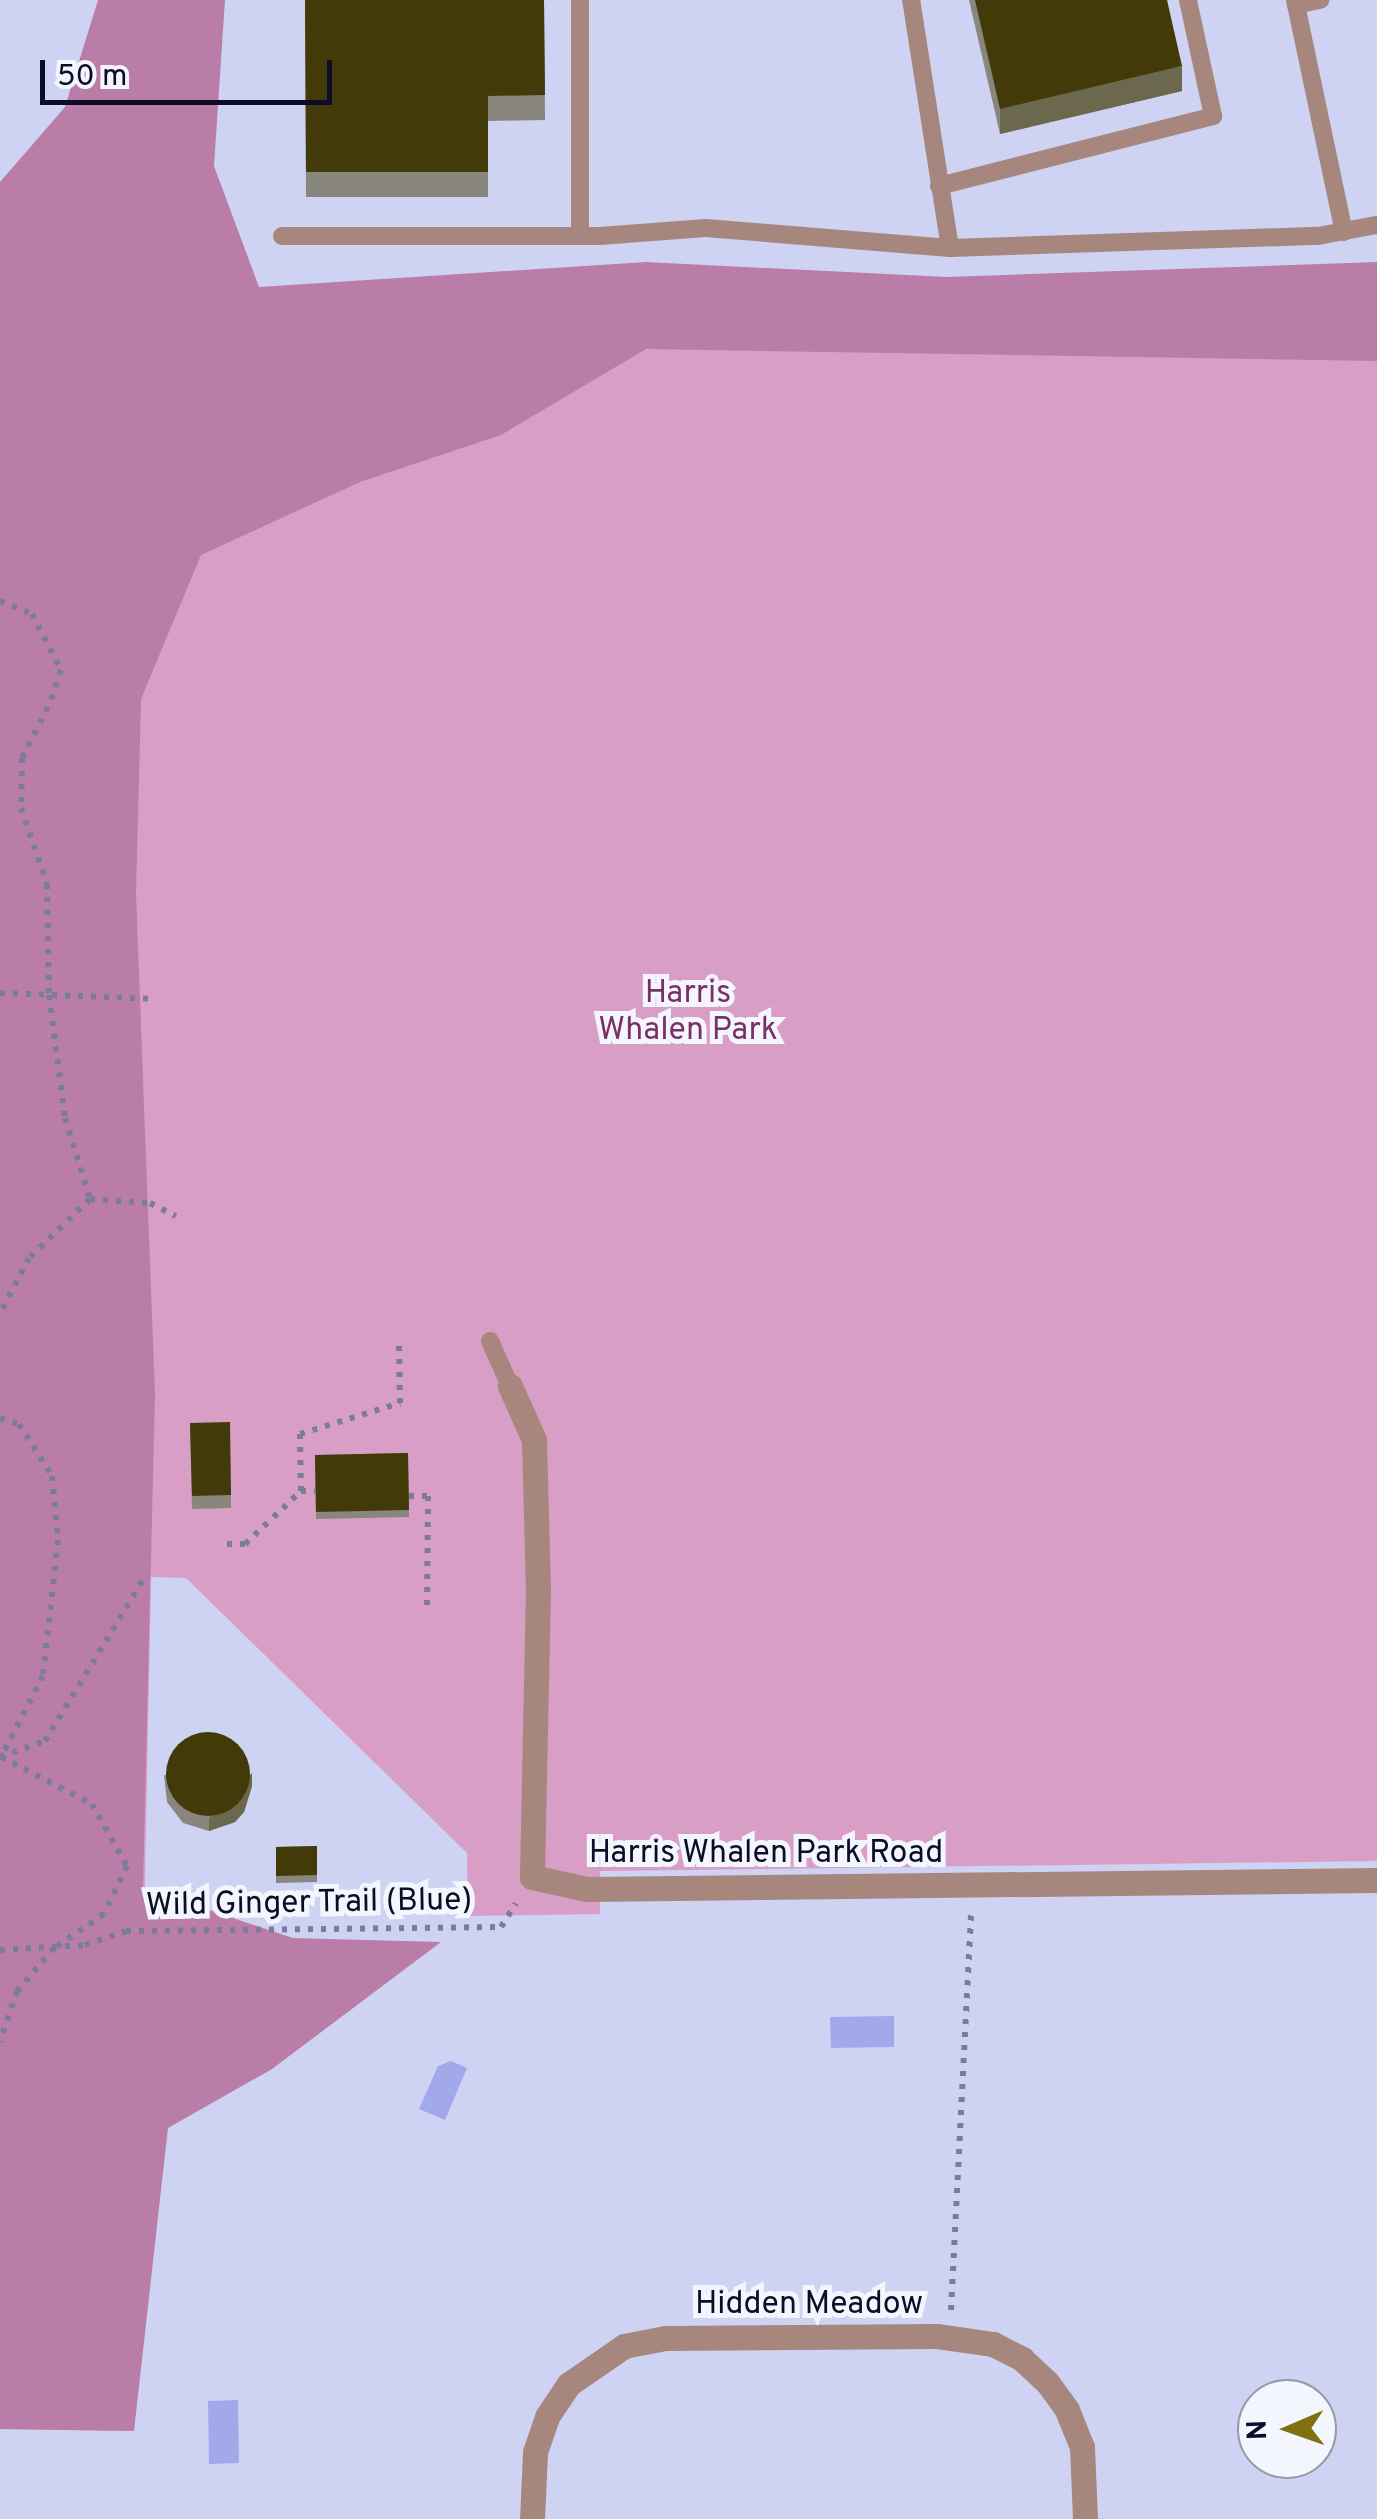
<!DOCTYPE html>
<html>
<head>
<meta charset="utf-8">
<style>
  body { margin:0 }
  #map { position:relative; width:1377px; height:2519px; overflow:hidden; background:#cfd3f3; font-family:Overpass,sans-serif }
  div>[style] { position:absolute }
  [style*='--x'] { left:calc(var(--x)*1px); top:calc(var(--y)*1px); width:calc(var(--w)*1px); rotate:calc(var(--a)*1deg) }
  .green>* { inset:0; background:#d89ec5 }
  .forest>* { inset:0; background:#ba7da7 }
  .water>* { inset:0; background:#a2a9eb }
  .path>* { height:6px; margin-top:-3px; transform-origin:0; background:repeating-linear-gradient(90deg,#7a7c9a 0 5px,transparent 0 13px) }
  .service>* { height:18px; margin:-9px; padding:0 9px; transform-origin:9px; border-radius:9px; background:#a7877d }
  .minor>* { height:25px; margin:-12.5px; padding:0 12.5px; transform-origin:12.5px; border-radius:12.5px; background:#a7877d }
  .wall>* { inset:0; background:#88867e }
  .shaded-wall>* { inset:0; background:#6c684e }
  .building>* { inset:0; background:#423a08 }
  .round { border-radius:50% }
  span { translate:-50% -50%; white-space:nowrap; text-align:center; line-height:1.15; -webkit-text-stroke:10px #f4f6fe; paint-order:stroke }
  .park-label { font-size:32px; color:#7a2f67 }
  .street-label { font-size:32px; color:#0c0c27 }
  .north { position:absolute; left:1237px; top:2379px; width:100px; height:100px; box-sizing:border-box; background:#f4f6fe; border:2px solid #9798a8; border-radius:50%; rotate:268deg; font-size:28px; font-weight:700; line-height:40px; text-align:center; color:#0c0c27 }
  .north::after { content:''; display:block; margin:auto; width:35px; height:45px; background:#80700f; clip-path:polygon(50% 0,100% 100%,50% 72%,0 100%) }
  .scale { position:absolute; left:40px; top:60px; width:292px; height:45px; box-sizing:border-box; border:5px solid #0c0c27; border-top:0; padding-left:12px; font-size:30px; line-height:35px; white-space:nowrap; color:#0c0c27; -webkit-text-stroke:8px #f4f6fe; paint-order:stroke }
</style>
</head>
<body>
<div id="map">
  <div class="green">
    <i style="clip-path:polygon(1377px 298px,1377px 1861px,600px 1871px,600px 1914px,468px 1916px,467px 1853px,186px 1578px,151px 1577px,134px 2431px,0 2429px,0 447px,236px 322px)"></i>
  </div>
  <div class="forest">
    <i style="clip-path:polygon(98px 0,225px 0,214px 166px,259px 287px,646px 262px,947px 277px,1377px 262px,1377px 361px,646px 349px,501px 435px,360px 482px,201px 555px,141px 699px,136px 894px,155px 1395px,143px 1888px,293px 1938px,441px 1942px,272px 2069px,168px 2128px,134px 2431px,0 2429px,0 182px,65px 107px)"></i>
  </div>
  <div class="water">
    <i style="clip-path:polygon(894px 2016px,894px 2047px,831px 2048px,830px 2017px)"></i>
    <i style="clip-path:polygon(451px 2061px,467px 2068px,445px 2120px,419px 2109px,438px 2066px)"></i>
    <i style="clip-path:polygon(238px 2400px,239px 2463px,209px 2464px,208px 2401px)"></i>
  </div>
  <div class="path">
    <i style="--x:0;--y:601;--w:35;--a:22"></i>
    <i style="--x:32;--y:614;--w:63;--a:62.6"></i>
    <i style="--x:61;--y:670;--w:39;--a:109"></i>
    <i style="--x:48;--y:707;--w:57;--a:117"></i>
    <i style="--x:22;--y:758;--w:50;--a:91.1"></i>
    <i style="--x:21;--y:808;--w:80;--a:71.1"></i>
    <i style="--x:47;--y:884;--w:111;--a:89"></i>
    <i style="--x:49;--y:995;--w:124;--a:82.6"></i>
    <i style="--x:65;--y:1118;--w:85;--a:72.8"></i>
    <i style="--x:90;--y:1199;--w:85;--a:136"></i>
    <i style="--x:29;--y:1258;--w:62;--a:117.8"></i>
    <i style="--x:0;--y:993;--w:153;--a:2.2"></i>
    <i style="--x:90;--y:1199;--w:60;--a:3.8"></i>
    <i style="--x:150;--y:1203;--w:29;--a:27"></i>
    <i style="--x:0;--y:1418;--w:20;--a:18"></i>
    <i style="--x:19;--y:1424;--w:62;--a:57.6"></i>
    <i style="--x:52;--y:1476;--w:64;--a:84.6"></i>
    <i style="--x:58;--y:1540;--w:137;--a:96.3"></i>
    <i style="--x:43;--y:1676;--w:91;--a:117.4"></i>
    <i style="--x:1;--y:1757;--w:102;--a:27.3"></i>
    <i style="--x:92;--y:1804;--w:71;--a:60.6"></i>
    <i style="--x:127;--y:1866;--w:53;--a:115.6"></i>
    <i style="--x:104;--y:1914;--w:60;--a:145.8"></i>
    <i style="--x:54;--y:1948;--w:57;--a:130.7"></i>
    <i style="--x:17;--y:1991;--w:54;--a:108.4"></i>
    <i style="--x:301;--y:1491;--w:14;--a:0"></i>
    <i style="--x:409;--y:1496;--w:19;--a:0"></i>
    <i style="--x:428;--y:1496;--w:109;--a:90.5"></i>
    <i style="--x:227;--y:1544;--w:18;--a:0"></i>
    <i style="--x:245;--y:1544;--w:77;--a:-43.4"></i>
    <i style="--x:301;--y:1491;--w:57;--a:-91"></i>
    <i style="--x:300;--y:1434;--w:105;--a:-17.2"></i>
    <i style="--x:400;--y:1403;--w:62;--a:-90.9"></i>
    <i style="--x:0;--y:1757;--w:48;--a:-19.6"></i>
    <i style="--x:45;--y:1741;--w:191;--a:-58.7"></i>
    <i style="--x:0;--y:1950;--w:85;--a:-3.4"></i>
    <i style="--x:85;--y:1945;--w:43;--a:-18.9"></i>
    <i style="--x:126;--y:1931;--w:375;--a:-0.6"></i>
    <i style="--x:501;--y:1927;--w:28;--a:-58"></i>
    <i style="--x:951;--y:2310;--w:398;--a:-87.1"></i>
  </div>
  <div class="service">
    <i style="--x:1295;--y:0;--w:237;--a:78.1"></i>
    <i style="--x:1296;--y:5;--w:25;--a:-12"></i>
    <i style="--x:939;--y:186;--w:283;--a:-14.3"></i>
    <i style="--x:1213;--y:116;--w:119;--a:-102.2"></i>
    <i style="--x:282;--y:236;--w:318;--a:0"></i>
    <i style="--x:600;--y:236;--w:106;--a:-4.3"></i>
    <i style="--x:706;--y:228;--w:245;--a:4.7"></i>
    <i style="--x:950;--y:248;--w:251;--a:-98.9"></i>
    <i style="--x:580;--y:236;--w:236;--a:-90"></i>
    <i style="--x:950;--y:248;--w:368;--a:-1.9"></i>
    <i style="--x:1318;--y:236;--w:60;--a:-10.6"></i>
    <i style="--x:490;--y:1341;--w:49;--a:66"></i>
  </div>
  <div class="minor">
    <i style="--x:510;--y:1386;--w:59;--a:66"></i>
    <i style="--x:534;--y:1440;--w:148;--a:88.5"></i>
    <i style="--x:538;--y:1588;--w:289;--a:91.2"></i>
    <i style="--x:532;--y:1877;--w:56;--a:12.3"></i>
    <i style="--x:587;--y:1889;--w:790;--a:-0.65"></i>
    <i style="--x:532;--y:2519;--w:67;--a:-87.4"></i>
    <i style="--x:535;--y:2452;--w:39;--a:-71"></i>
    <i style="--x:548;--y:2415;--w:37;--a:-56"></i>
    <i style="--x:569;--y:2384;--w:67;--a:-34.6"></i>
    <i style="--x:624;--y:2346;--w:42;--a:-11"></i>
    <i style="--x:665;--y:2338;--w:272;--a:-0.4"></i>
    <i style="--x:937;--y:2336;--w:57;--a:8.1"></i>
    <i style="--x:993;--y:2344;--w:33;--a:27"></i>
    <i style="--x:1022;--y:2359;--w:34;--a:43"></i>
    <i style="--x:1047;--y:2382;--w:34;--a:54"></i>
    <i style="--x:1067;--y:2410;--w:40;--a:68"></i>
    <i style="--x:1082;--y:2447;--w:72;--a:87.6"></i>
  </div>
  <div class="wall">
    <i style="clip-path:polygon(305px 0,544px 0,545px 120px,488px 121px,488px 197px,306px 197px)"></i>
    <i style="clip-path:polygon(969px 0,1167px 0,1182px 91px,1000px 134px)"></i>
    <i style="clip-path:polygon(190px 1423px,231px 1495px,231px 1508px,192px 1509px)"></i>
    <i style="clip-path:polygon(408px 1453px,409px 1517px,316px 1519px,315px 1455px)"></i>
    <i style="clip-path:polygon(164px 1775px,252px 1786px,244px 1812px,235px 1822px,209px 1831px,183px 1823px,167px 1802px)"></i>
    <i style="clip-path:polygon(317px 1846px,317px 1882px,276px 1883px,276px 1847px)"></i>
  </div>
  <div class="shaded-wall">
    <i style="clip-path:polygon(1182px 66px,1182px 91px,1000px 134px,1000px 109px)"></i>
    <i style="clip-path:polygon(252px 1773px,252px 1786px,244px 1812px,235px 1822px,209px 1831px,209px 1818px)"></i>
  </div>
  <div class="building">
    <i style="clip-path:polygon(305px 0,544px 0,545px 95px,488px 96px,488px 172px,306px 172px)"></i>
    <i style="clip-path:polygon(975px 0,1167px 0,1182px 66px,1000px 109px)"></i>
    <i style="clip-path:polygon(230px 1422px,231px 1495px,192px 1496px,190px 1423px)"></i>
    <i style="clip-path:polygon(408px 1453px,409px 1510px,316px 1512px,315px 1455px)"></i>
    <i class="round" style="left:166px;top:1732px;width:84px;height:84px"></i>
    <i style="clip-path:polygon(317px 1846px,317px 1875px,276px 1876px,276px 1847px)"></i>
  </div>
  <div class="park-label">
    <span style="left:688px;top:1013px">Harris<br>Whalen Park</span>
  </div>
  <div class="street-label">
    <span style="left:766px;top:1854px">Harris Whalen Park Road</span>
    <span style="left:309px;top:1904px;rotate:-1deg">Wild Ginger Trail (Blue)</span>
    <span style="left:809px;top:2305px">Hidden Meadow</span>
  </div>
  <div class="north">N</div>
  <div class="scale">50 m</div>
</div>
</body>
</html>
